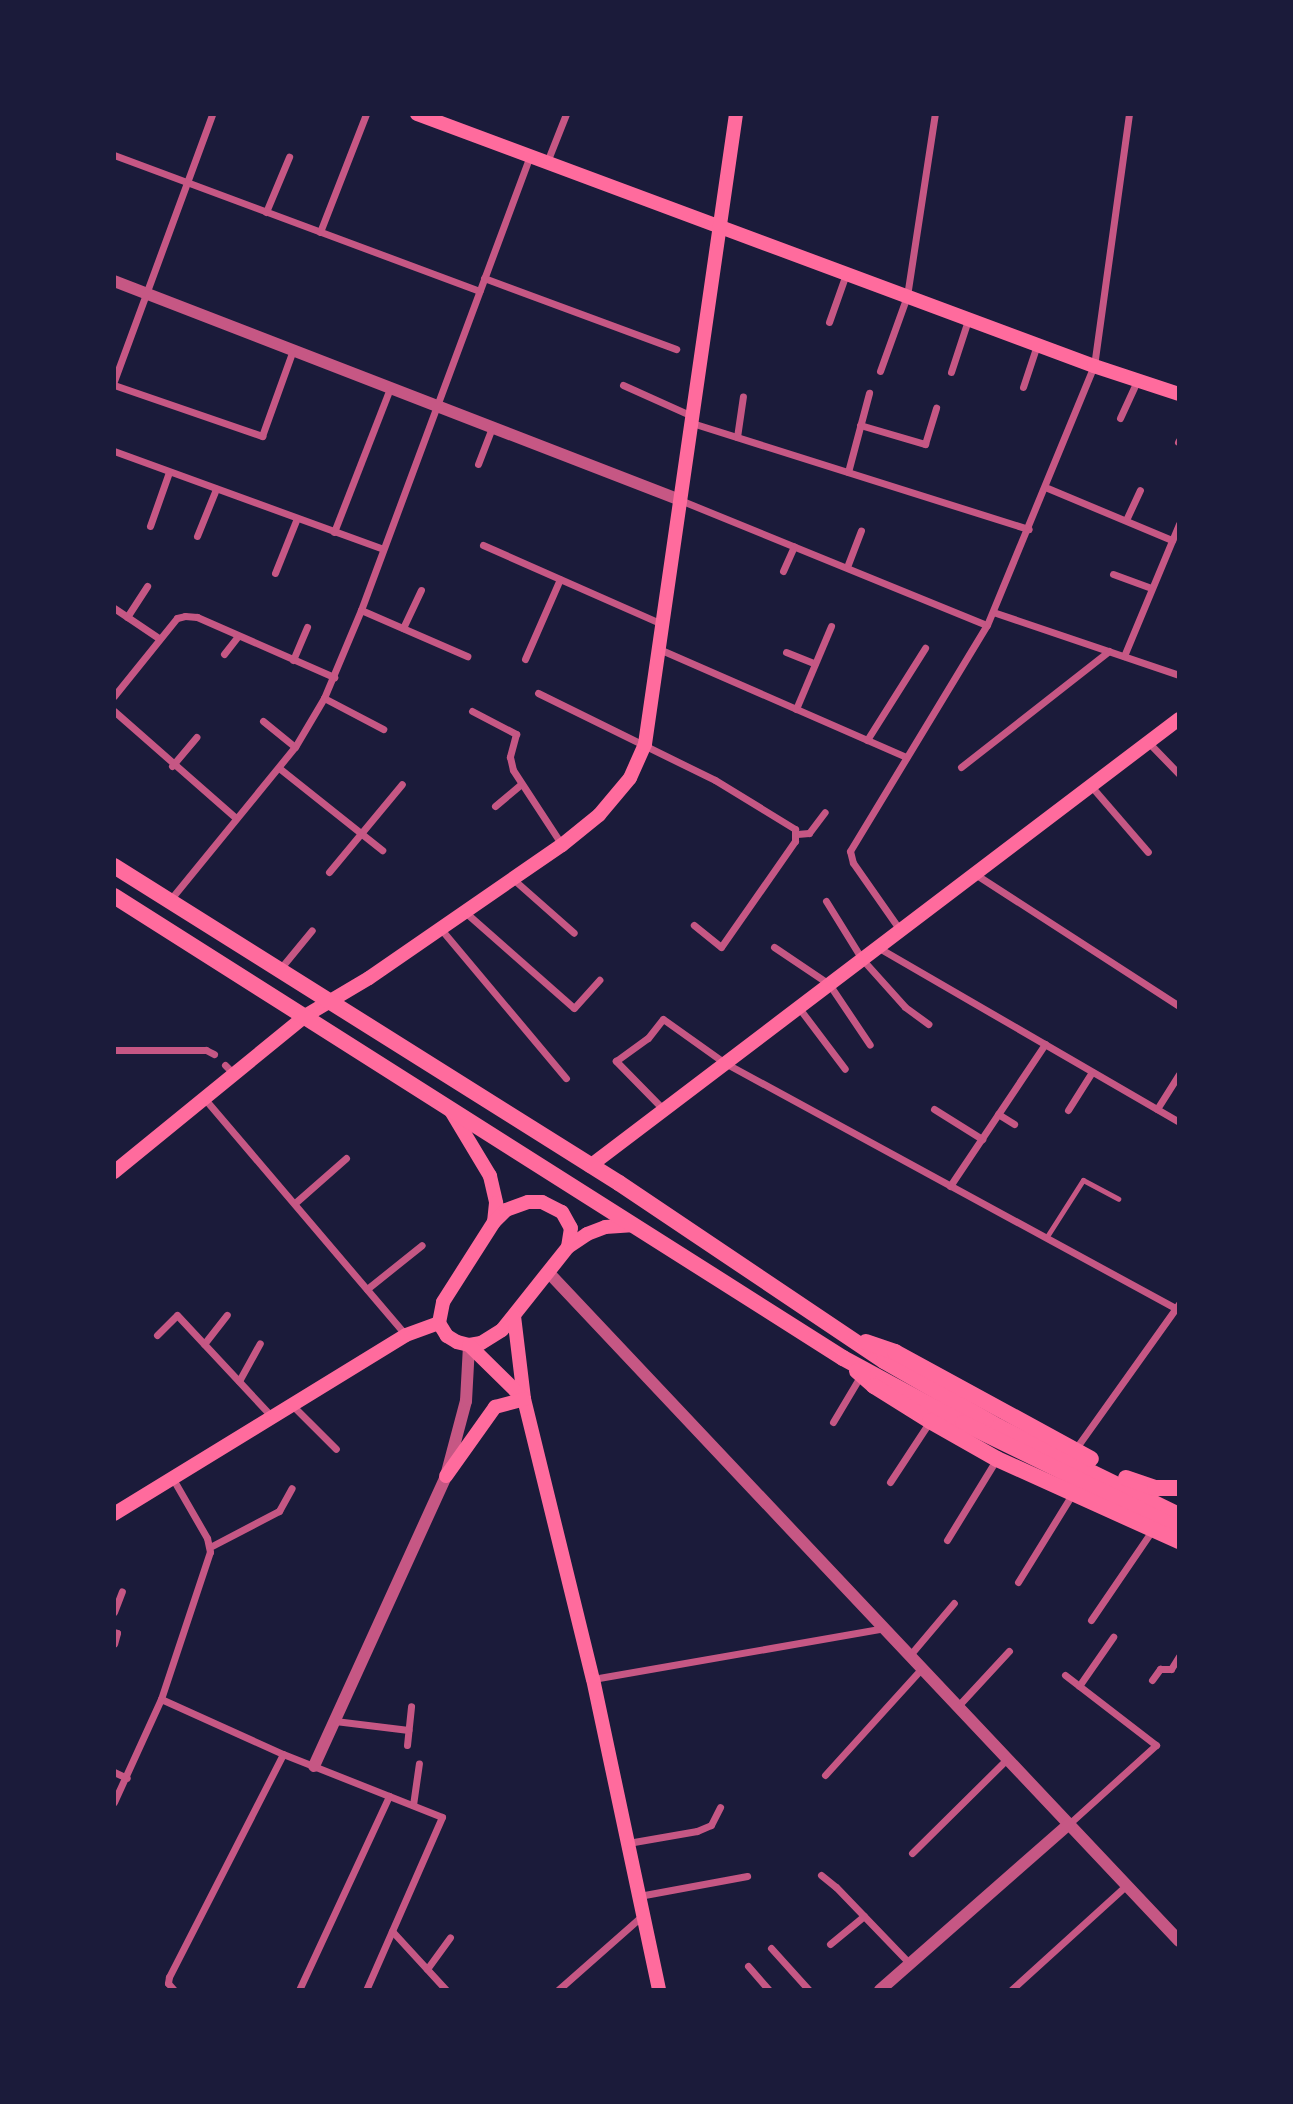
<!DOCTYPE html>
<html>
<head>
<meta charset="utf-8">
<style>
  body { margin:0 }
  #map { position:relative; width:1293px; height:2104px; overflow:hidden; background:#1b1b3a; font-family:Quicksand,sans-serif }
  div>[style] { position:absolute }
  [style*='--x'] { left:calc(var(--x)*1px); top:calc(var(--y)*1px); width:calc(var(--w)*1px); rotate:calc(var(--a)*1deg) }
  .service>* { height:5px; margin:-2.5px; padding:0 2.5px; transform-origin:2.5px; border-radius:2.5px; background:#c65784 }
  .minor>* { height:7px; margin:-3.5px; padding:0 3.5px; transform-origin:3.5px; border-radius:3.5px; background:#c65784 }
  .tertiary>* { height:12px; margin:-6px; padding:0 6px; transform-origin:6px; border-radius:6px; background:#c65784 }
  .secondary>* { height:14px; margin:-7px; padding:0 7px; transform-origin:7px; border-radius:7px; background:#ff6b9d }
  .primary>* { height:16px; margin:-8px; padding:0 8px; transform-origin:8px; border-radius:8px; background:#ff6b9d }
  span { translate:-50% -50%; white-space:nowrap; text-align:center; line-height:1.15; -webkit-text-stroke:7px #1b1b3a; paint-order:stroke }
  .frame { position:absolute; inset:0; border:116px solid #1b1b3a; pointer-events:none }
</style>
</head>
<body>
<div id="map">
  <div class="service">
    <i style="--x:1046;--y:1238;--w:69;--a:-57.5"></i>
    <i style="--x:1083;--y:1180;--w:40;--a:28"></i>
  </div>
  <div class="minor">
    <i style="--x:114;--y:155;--w:390;--a:20.4"></i>
    <i style="--x:547;--y:162;--w:52;--a:-68.4"></i>
    <i style="--x:266;--y:212;--w:60;--a:-67.3"></i>
    <i style="--x:320;--y:232;--w:127;--a:-68.7"></i>
    <i style="--x:484;--y:278;--w:205;--a:20.3"></i>
    <i style="--x:829;--y:322;--w:51;--a:-70.5"></i>
    <i style="--x:880;--y:371;--w:80;--a:-70.2"></i>
    <i style="--x:907;--y:296;--w:184;--a:-81.3"></i>
    <i style="--x:951;--y:372;--w:55;--a:-71.9"></i>
    <i style="--x:114;--y:381;--w:284;--a:-69.8"></i>
    <i style="--x:114;--y:385;--w:157;--a:19"></i>
    <i style="--x:262;--y:436;--w:91;--a:-70.2"></i>
    <i style="--x:623;--y:385;--w:76;--a:24.2"></i>
    <i style="--x:1023;--y:387;--w:44;--a:-71.6"></i>
    <i style="--x:1120;--y:418;--w:41;--a:-65.3"></i>
    <i style="--x:692;--y:423;--w:353;--a:17.5"></i>
    <i style="--x:860;--y:425;--w:68;--a:16.3"></i>
    <i style="--x:925;--y:444;--w:38;--a:-73"></i>
    <i style="--x:737;--y:437;--w:41;--a:-81.7"></i>
    <i style="--x:1178;--y:442;--w:2;--a:-63"></i>
    <i style="--x:114;--y:451;--w:286;--a:20"></i>
    <i style="--x:478;--y:464;--w:40;--a:-69"></i>
    <i style="--x:848;--y:472;--w:82;--a:-75.1"></i>
    <i style="--x:1045;--y:487;--w:138;--a:22.7"></i>
    <i style="--x:680;--y:500;--w:331;--a:22.2"></i>
    <i style="--x:1126;--y:520;--w:33;--a:-65"></i>
    <i style="--x:150;--y:526;--w:57;--a:-70.6"></i>
    <i style="--x:334;--y:532;--w:155;--a:-68.7"></i>
    <i style="--x:197;--y:536;--w:51;--a:-68"></i>
    <i style="--x:483;--y:545;--w:196;--a:23.8"></i>
    <i style="--x:847;--y:567;--w:39;--a:-69"></i>
    <i style="--x:783;--y:571;--w:27;--a:-66"></i>
    <i style="--x:275;--y:573;--w:59;--a:-68.2"></i>
    <i style="--x:1113;--y:574;--w:40;--a:20.2"></i>
    <i style="--x:114;--y:608;--w:55;--a:34"></i>
    <i style="--x:361;--y:610;--w:116;--a:23.5"></i>
    <i style="--x:993;--y:612;--w:196;--a:18.7"></i>
    <i style="--x:127;--y:617;--w:37;--a:-57"></i>
    <i style="--x:403;--y:628;--w:42;--a:-64.7"></i>
    <i style="--x:659;--y:649;--w:270;--a:23.6"></i>
    <i style="--x:786;--y:652;--w:31;--a:22"></i>
    <i style="--x:224;--y:654;--w:23;--a:-52"></i>
    <i style="--x:1124;--y:656;--w:143;--a:-67.4"></i>
    <i style="--x:525;--y:659;--w:87;--a:-66.4"></i>
    <i style="--x:293;--y:660;--w:36;--a:-67"></i>
    <i style="--x:538;--y:693;--w:197;--a:26.2"></i>
    <i style="--x:715;--y:780;--w:94;--a:31.5"></i>
    <i style="--x:795;--y:829;--w:12;--a:90"></i>
    <i style="--x:795;--y:841;--w:129;--a:124.9"></i>
    <i style="--x:721;--y:947;--w:35;--a:-141"></i>
    <i style="--x:114;--y:696;--w:100;--a:-51.1"></i>
    <i style="--x:177;--y:618;--w:8;--a:-14"></i>
    <i style="--x:185;--y:616;--w:12;--a:5"></i>
    <i style="--x:197;--y:617;--w:150;--a:23.7"></i>
    <i style="--x:324;--y:698;--w:67;--a:27.7"></i>
    <i style="--x:796;--y:709;--w:90;--a:-67.1"></i>
    <i style="--x:114;--y:711;--w:162;--a:41.3"></i>
    <i style="--x:472;--y:711;--w:50;--a:27.6"></i>
    <i style="--x:516;--y:734;--w:24;--a:105"></i>
    <i style="--x:510;--y:757;--w:13;--a:77"></i>
    <i style="--x:513;--y:770;--w:90;--a:56.8"></i>
    <i style="--x:263;--y:721;--w:41;--a:39.1"></i>
    <i style="--x:867;--y:740;--w:109;--a:-57.8"></i>
    <i style="--x:1148;--y:742;--w:45;--a:45.9"></i>
    <i style="--x:172;--y:766;--w:38;--a:-50"></i>
    <i style="--x:961;--y:767;--w:188;--a:-38.1"></i>
    <i style="--x:279;--y:768;--w:132;--a:38.5"></i>
    <i style="--x:1091;--y:786;--w:87;--a:49.2"></i>
    <i style="--x:495;--y:806;--w:33;--a:-40"></i>
    <i style="--x:797;--y:834;--w:12;--a:-5"></i>
    <i style="--x:809;--y:833;--w:26;--a:-53"></i>
    <i style="--x:329;--y:872;--w:114;--a:-50.3"></i>
    <i style="--x:975;--y:874;--w:243;--a:32.9"></i>
    <i style="--x:513;--y:879;--w:81;--a:41.5"></i>
    <i style="--x:170;--y:900;--w:198;--a:-50.8"></i>
    <i style="--x:295;--y:747;--w:57;--a:-59.4"></i>
    <i style="--x:324;--y:698;--w:95;--a:-67.2"></i>
    <i style="--x:361;--y:610;--w:484;--a:-69.6"></i>
    <i style="--x:826;--y:901;--w:68;--a:58.2"></i>
    <i style="--x:862;--y:959;--w:64;--a:48.1"></i>
    <i style="--x:905;--y:1007;--w:29;--a:36"></i>
    <i style="--x:465;--y:912;--w:145;--a:41.4"></i>
    <i style="--x:574;--y:1008;--w:38;--a:-48"></i>
    <i style="--x:440;--y:928;--w:196;--a:50"></i>
    <i style="--x:900;--y:930;--w:82;--a:-125"></i>
    <i style="--x:853;--y:863;--w:12;--a:-104"></i>
    <i style="--x:850;--y:851;--w:264;--a:-58.8"></i>
    <i style="--x:987;--y:625;--w:280;--a:-67.6"></i>
    <i style="--x:1094;--y:366;--w:254;--a:-82.1"></i>
    <i style="--x:774;--y:947;--w:66;--a:33.9"></i>
    <i style="--x:829;--y:984;--w:73;--a:56.1"></i>
    <i style="--x:879;--y:948;--w:347;--a:30.1"></i>
    <i style="--x:280;--y:969;--w:50;--a:-50.6"></i>
    <i style="--x:799;--y:1008;--w:76;--a:53"></i>
    <i style="--x:114;--y:1050;--w:92;--a:0"></i>
    <i style="--x:206;--y:1050;--w:9;--a:27"></i>
    <i style="--x:225;--y:1065;--w:13;--a:45"></i>
    <i style="--x:204;--y:1098;--w:311;--a:49.6"></i>
    <i style="--x:934;--y:1109;--w:57;--a:32"></i>
    <i style="--x:1157;--y:1109;--w:41;--a:-57.8"></i>
    <i style="--x:664;--y:1110;--w:69;--a:-134.4"></i>
    <i style="--x:616;--y:1061;--w:39;--a:-36"></i>
    <i style="--x:648;--y:1038;--w:24;--a:-52"></i>
    <i style="--x:663;--y:1019;--w:76;--a:35.4"></i>
    <i style="--x:725;--y:1063;--w:517;--a:28.55"></i>
    <i style="--x:1068;--y:1110;--w:45;--a:-57.7"></i>
    <i style="--x:998;--y:1114;--w:19;--a:32"></i>
    <i style="--x:950;--y:1186;--w:171;--a:-56.2"></i>
    <i style="--x:295;--y:1203;--w:68;--a:-41.4"></i>
    <i style="--x:367;--y:1289;--w:70;--a:-38.7"></i>
    <i style="--x:157;--y:1335;--w:28;--a:-45"></i>
    <i style="--x:177;--y:1315;--w:139;--a:47"></i>
    <i style="--x:204;--y:1344;--w:37;--a:-52"></i>
    <i style="--x:239;--y:1381;--w:43;--a:-61.1"></i>
    <i style="--x:292;--y:1405;--w:62;--a:45"></i>
    <i style="--x:833;--y:1422;--w:55;--a:-59.2"></i>
    <i style="--x:1074;--y:1451;--w:181;--a:-54.5"></i>
    <i style="--x:890;--y:1482;--w:73;--a:-56.7"></i>
    <i style="--x:947;--y:1540;--w:94;--a:-58.5"></i>
    <i style="--x:210;--y:1547;--w:78;--a:-27.6"></i>
    <i style="--x:279;--y:1511;--w:26;--a:-61"></i>
    <i style="--x:1018;--y:1582;--w:105;--a:-58.3"></i>
    <i style="--x:114;--y:1612;--w:22;--a:-69"></i>
    <i style="--x:1091;--y:1620;--w:110;--a:-55.7"></i>
    <i style="--x:114;--y:1632;--w:3;--a:18"></i>
    <i style="--x:117;--y:1633;--w:11;--a:105"></i>
    <i style="--x:910;--y:1655;--w:68;--a:-49.8"></i>
    <i style="--x:1065;--y:1675;--w:115;--a:37.6"></i>
    <i style="--x:1156;--y:1745;--w:118;--a:137.8"></i>
    <i style="--x:593;--y:1679;--w:295;--a:-9.9"></i>
    <i style="--x:1152;--y:1680;--w:14;--a:-54"></i>
    <i style="--x:1160;--y:1669;--w:11;--a:0"></i>
    <i style="--x:1171;--y:1669;--w:15;--a:-58"></i>
    <i style="--x:1079;--y:1686;--w:60;--a:-55.2"></i>
    <i style="--x:161;--y:1699;--w:134;--a:24.3"></i>
    <i style="--x:283;--y:1754;--w:171;--a:21.6"></i>
    <i style="--x:442;--y:1817;--w:189;--a:113.7"></i>
    <i style="--x:958;--y:1706;--w:75;--a:-47.2"></i>
    <i style="--x:335;--y:1721;--w:74;--a:7"></i>
    <i style="--x:407;--y:1745;--w:39;--a:-84"></i>
    <i style="--x:114;--y:1772;--w:14;--a:25"></i>
    <i style="--x:825;--y:1775;--w:144;--a:-47.8"></i>
    <i style="--x:114;--y:1802;--w:113;--a:-65.5"></i>
    <i style="--x:161;--y:1699;--w:155;--a:-71.6"></i>
    <i style="--x:210;--y:1552;--w:14;--a:-102"></i>
    <i style="--x:207;--y:1538;--w:68;--a:-120"></i>
    <i style="--x:413;--y:1805;--w:42;--a:-81.9"></i>
    <i style="--x:628;--y:1843;--w:70;--a:-9.9"></i>
    <i style="--x:697;--y:1831;--w:15;--a:-23"></i>
    <i style="--x:711;--y:1825;--w:20;--a:-63"></i>
    <i style="--x:912;--y:1853;--w:134;--a:-44.7"></i>
    <i style="--x:821;--y:1875;--w:19;--a:39"></i>
    <i style="--x:836;--y:1887;--w:107;--a:46.1"></i>
    <i style="--x:639;--y:1896;--w:110;--a:-10.5"></i>
    <i style="--x:392;--y:1931;--w:80;--a:47.5"></i>
    <i style="--x:830;--y:1944;--w:44;--a:-39.5"></i>
    <i style="--x:771;--y:1948;--w:57;--a:47.9"></i>
    <i style="--x:748;--y:1966;--w:32;--a:49"></i>
    <i style="--x:427;--y:1969;--w:39;--a:-54"></i>
    <i style="--x:174;--y:1990;--w:9;--a:-131"></i>
    <i style="--x:168;--y:1983;--w:6;--a:-81"></i>
    <i style="--x:169;--y:1977;--w:250;--a:-62.9"></i>
    <i style="--x:299;--y:1990;--w:214;--a:-65.1"></i>
    <i style="--x:558;--y:1990;--w:112;--a:-41.4"></i>
    <i style="--x:1011;--y:1990;--w:156;--a:-42.2"></i>
  </div>
  <div class="tertiary">
    <i style="--x:114;--y:281;--w:607;--a:21.15"></i>
    <i style="--x:548;--y:1272;--w:920;--a:46.67"></i>
    <i style="--x:314;--y:1766;--w:319;--a:-65.5"></i>
    <i style="--x:446;--y:1476;--w:78;--a:-75.1"></i>
    <i style="--x:466;--y:1401;--w:56;--a:-86.9"></i>
    <i style="--x:880;--y:1990;--w:252;--a:-41.3"></i>
  </div>
  <div class="secondary">
    <i style="--x:417;--y:114;--w:722;--a:20.42"></i>
    <i style="--x:1094;--y:366;--w:89;--a:18.2"></i>
    <i style="--x:451;--y:1111;--w:76;--a:59"></i>
    <i style="--x:490;--y:1176;--w:28;--a:77"></i>
    <i style="--x:496;--y:1203;--w:19;--a:96"></i>
    <i style="--x:590;--y:1166;--w:739;--a:-37.2"></i>
    <i style="--x:114;--y:1172;--w:247;--a:-39.2"></i>
    <i style="--x:305;--y:1016;--w:74;--a:-30.7"></i>
    <i style="--x:369;--y:978;--w:234;--a:-34.6"></i>
    <i style="--x:562;--y:845;--w:48;--a:-39"></i>
    <i style="--x:599;--y:815;--w:48;--a:-50"></i>
    <i style="--x:630;--y:778;--w:37;--a:-66"></i>
    <i style="--x:645;--y:744;--w:637;--a:-81.78"></i>
    <i style="--x:528;--y:1202;--w:14;--a:0"></i>
    <i style="--x:542;--y:1202;--w:22;--a:27"></i>
    <i style="--x:562;--y:1212;--w:18;--a:61"></i>
    <i style="--x:571;--y:1228;--w:19;--a:99"></i>
    <i style="--x:568;--y:1247;--w:106;--a:128.5"></i>
    <i style="--x:502;--y:1330;--w:25;--a:148"></i>
    <i style="--x:481;--y:1343;--w:12;--a:171"></i>
    <i style="--x:469;--y:1345;--w:12;--a:-166"></i>
    <i style="--x:457;--y:1342;--w:12;--a:-149"></i>
    <i style="--x:447;--y:1336;--w:15;--a:-122"></i>
    <i style="--x:439;--y:1323;--w:21;--a:-79"></i>
    <i style="--x:443;--y:1302;--w:95;--a:-57.5"></i>
    <i style="--x:494;--y:1222;--w:17;--a:-45"></i>
    <i style="--x:506;--y:1210;--w:23;--a:-20"></i>
    <i style="--x:568;--y:1247;--w:23;--a:-34"></i>
    <i style="--x:587;--y:1234;--w:19;--a:-21"></i>
    <i style="--x:605;--y:1227;--w:26;--a:-4"></i>
    <i style="--x:514;--y:1316;--w:84;--a:83.1"></i>
    <i style="--x:524;--y:1399;--w:288;--a:76.2"></i>
    <i style="--x:593;--y:1679;--w:318;--a:78"></i>
    <i style="--x:469;--y:1345;--w:77;--a:44.5"></i>
    <i style="--x:446;--y:1476;--w:85;--a:-54.6"></i>
    <i style="--x:495;--y:1407;--w:30;--a:-15"></i>
    <i style="--x:114;--y:1514;--w:342;--a:-31.5"></i>
    <i style="--x:406;--y:1335;--w:35;--a:-20"></i>
  </div>
  <div class="primary">
    <i style="--x:114;--y:866;--w:596;--a:32.12"></i>
    <i style="--x:619;--y:1183;--w:319;--a:33.9"></i>
    <i style="--x:884;--y:1361;--w:133;--a:29.9"></i>
    <i style="--x:999;--y:1427;--w:200;--a:26.1"></i>
    <i style="--x:114;--y:896;--w:863;--a:32.36"></i>
    <i style="--x:843;--y:1358;--w:136;--a:28.4"></i>
    <i style="--x:963;--y:1423;--w:241;--a:26.1"></i>
    <i style="--x:866;--y:1342;--w:31;--a:19"></i>
    <i style="--x:895;--y:1352;--w:223;--a:28.6"></i>
    <i style="--x:857;--y:1371;--w:23;--a:41"></i>
    <i style="--x:874;--y:1386;--w:66;--a:32"></i>
    <i style="--x:930;--y:1421;--w:77;--a:29.6"></i>
    <i style="--x:997;--y:1459;--w:200;--a:24.3"></i>
    <i style="--x:1126;--y:1478;--w:31;--a:19"></i>
    <i style="--x:1155;--y:1488;--w:24;--a:0"></i>
  </div>
  <div class="frame"></div>
</div>
</body>
</html>
